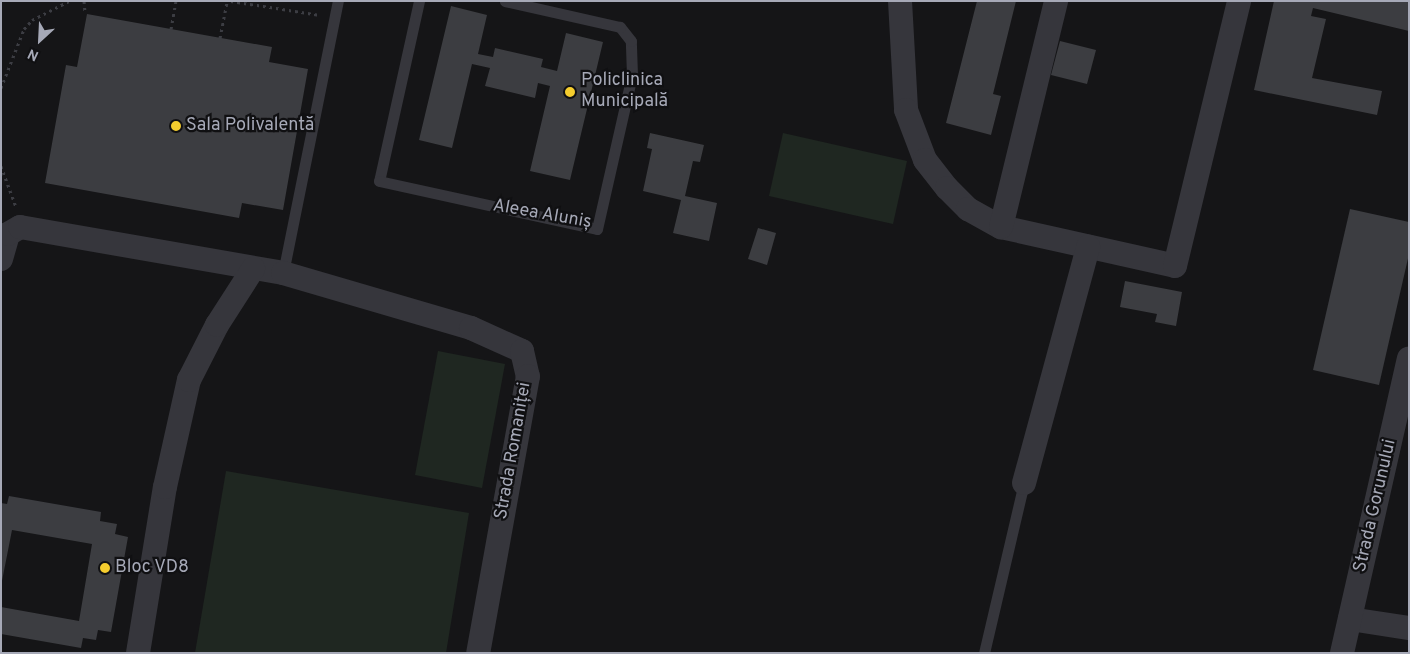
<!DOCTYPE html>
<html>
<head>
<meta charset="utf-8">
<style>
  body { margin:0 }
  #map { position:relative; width:1410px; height:654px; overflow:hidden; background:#151517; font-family:Overpass,sans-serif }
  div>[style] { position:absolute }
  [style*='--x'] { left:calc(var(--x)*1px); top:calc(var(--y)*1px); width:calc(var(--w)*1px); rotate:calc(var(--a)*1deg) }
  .green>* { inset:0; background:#1f2721 }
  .building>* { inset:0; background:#3c3d41 }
  .path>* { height:3px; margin-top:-1.5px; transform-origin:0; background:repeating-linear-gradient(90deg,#3c3d43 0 2.5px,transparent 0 6.5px) }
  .service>* { height:11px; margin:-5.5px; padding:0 5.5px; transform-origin:5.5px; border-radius:5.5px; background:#36363c }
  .minor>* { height:24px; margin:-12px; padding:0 12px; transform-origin:12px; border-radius:12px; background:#36363c }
  .dots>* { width:14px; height:14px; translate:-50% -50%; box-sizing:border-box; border:2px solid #101012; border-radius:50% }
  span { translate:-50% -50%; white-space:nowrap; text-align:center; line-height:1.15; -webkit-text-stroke:4.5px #101012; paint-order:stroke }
  .poi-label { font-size:18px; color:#a6a9b7 }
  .left { translate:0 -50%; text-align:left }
  .street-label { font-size:18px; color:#a6a9b7 }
  .frame { position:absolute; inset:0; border:2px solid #a6a9b7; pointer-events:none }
  .north { position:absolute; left:15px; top:15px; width:50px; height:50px; -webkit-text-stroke:4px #101012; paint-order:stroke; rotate:205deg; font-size:14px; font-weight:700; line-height:20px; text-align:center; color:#a6a9b7 }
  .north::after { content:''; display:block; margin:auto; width:18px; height:22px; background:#a6a9b7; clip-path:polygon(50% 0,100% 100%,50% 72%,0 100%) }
</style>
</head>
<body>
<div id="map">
  <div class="green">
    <i style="clip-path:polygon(783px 133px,907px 161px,893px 224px,769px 196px)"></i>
    <i style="clip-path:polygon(438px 351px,505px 364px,482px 488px,415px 475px)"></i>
    <i style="clip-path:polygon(226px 471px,469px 513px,446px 653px,195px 653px)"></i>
  </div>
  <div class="building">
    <i style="clip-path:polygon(977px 1px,1016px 1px,993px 94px,1001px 96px,991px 135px,946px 123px)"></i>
    <i style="clip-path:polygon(1274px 1px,1409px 1px,1409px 31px,1313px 8px,1311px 16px,1326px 19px,1312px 78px,1382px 91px,1377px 115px,1254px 90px)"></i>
    <i style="clip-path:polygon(451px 6px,487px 15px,478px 54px,493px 57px,495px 48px,543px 59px,541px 67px,557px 71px,566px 33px,603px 42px,570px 180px,530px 171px,550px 86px,538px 83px,535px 98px,485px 86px,490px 68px,472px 64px,452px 148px,419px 140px)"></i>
    <i style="clip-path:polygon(87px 14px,272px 47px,269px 62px,308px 69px,283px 210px,242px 203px,239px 218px,45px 183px,66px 65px,77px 67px)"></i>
    <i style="clip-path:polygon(1060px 41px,1096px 50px,1087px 84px,1051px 75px)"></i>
    <i style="clip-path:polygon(650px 133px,704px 145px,700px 162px,693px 161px,685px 196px,717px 203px,709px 241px,673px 233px,681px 200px,643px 191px,652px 149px,647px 148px)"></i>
    <i style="clip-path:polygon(1350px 209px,1409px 222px,1409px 254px,1379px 385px,1313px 370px)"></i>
    <i style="clip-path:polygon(758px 228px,776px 233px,767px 265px,748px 259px)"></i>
    <i style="clip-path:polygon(1125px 281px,1182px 292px,1176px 326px,1155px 322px,1157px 314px,1120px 307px)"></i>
    <i style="clip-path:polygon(9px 496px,101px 512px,100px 521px,117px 524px,115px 534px,128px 537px,111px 632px,98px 630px,96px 640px,83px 638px,81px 648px,1px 634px,1px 607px,79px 621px,92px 544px,12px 530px,1px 586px,1px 503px,7px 504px)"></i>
  </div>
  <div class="path">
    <i style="--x:84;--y:1;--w:12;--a:85"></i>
    <i style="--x:231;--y:1;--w:90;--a:8.9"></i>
    <i style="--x:171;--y:29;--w:28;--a:-80"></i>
    <i style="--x:220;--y:38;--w:38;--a:-79"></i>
    <i style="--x:1;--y:88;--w:63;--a:-68.7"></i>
    <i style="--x:24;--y:29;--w:12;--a:-48"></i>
    <i style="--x:32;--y:20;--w:42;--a:-27.2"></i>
    <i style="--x:1;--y:166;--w:44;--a:69.9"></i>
  </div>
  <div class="service">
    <i style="--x:419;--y:1;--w:184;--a:102.5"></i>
    <i style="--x:379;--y:181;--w:223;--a:12.4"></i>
    <i style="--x:597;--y:229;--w:158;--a:-77.2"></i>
    <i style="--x:632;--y:75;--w:34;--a:-92"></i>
    <i style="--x:631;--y:41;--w:18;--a:-128"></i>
    <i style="--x:620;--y:27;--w:118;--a:-167.3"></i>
    <i style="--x:283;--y:273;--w:278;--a:-78.6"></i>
    <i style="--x:984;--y:653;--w:175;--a:-76.8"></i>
  </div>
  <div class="minor">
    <i style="--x:900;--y:1;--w:109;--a:86.8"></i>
    <i style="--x:906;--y:110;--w:53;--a:69.2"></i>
    <i style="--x:925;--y:160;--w:36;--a:52"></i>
    <i style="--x:947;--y:188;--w:30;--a:45"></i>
    <i style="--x:968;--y:209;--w:38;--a:29"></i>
    <i style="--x:1001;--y:227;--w:178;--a:12.6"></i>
    <i style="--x:1175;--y:266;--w:273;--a:-76.4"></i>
    <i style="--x:1001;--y:227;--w:233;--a:-76.3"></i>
    <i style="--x:1;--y:259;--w:26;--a:-74"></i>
    <i style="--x:8;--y:234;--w:14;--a:-30"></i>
    <i style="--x:20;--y:227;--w:267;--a:9.9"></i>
    <i style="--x:283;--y:273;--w:196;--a:16.3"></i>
    <i style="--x:471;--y:328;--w:56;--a:24.3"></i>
    <i style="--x:522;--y:351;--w:26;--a:77"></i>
    <i style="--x:528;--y:376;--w:281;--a:100.2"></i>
    <i style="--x:1024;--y:483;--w:245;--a:-74.8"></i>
    <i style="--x:1350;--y:619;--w:60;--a:8.7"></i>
    <i style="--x:138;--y:653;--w:168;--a:-80.8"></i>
    <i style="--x:165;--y:487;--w:110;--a:-77.4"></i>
    <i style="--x:189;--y:380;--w:62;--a:-63"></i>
    <i style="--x:217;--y:325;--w:67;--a:-57.3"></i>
    <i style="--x:1342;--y:653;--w:302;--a:-77.2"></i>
  </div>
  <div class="dots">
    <i style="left:570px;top:92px;background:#f5cd2e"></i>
    <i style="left:176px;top:126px;background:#f5cd2e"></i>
    <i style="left:105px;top:568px;background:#f5cd2e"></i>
  </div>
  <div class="poi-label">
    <span class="left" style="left:581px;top:92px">Policlinica<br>Municipală</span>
    <span class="left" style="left:186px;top:126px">Sala Polivalentă</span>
    <span class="left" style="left:115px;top:568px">Bloc VD8</span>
  </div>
  <div class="street-label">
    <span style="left:542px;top:215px;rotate:10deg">Aleea Aluniș</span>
    <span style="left:514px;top:451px;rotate:-80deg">Strada Romaniței</span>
    <span style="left:1376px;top:506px;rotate:-77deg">Strada Gorunului</span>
  </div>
  <div class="frame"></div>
  <div class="north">N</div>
</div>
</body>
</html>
